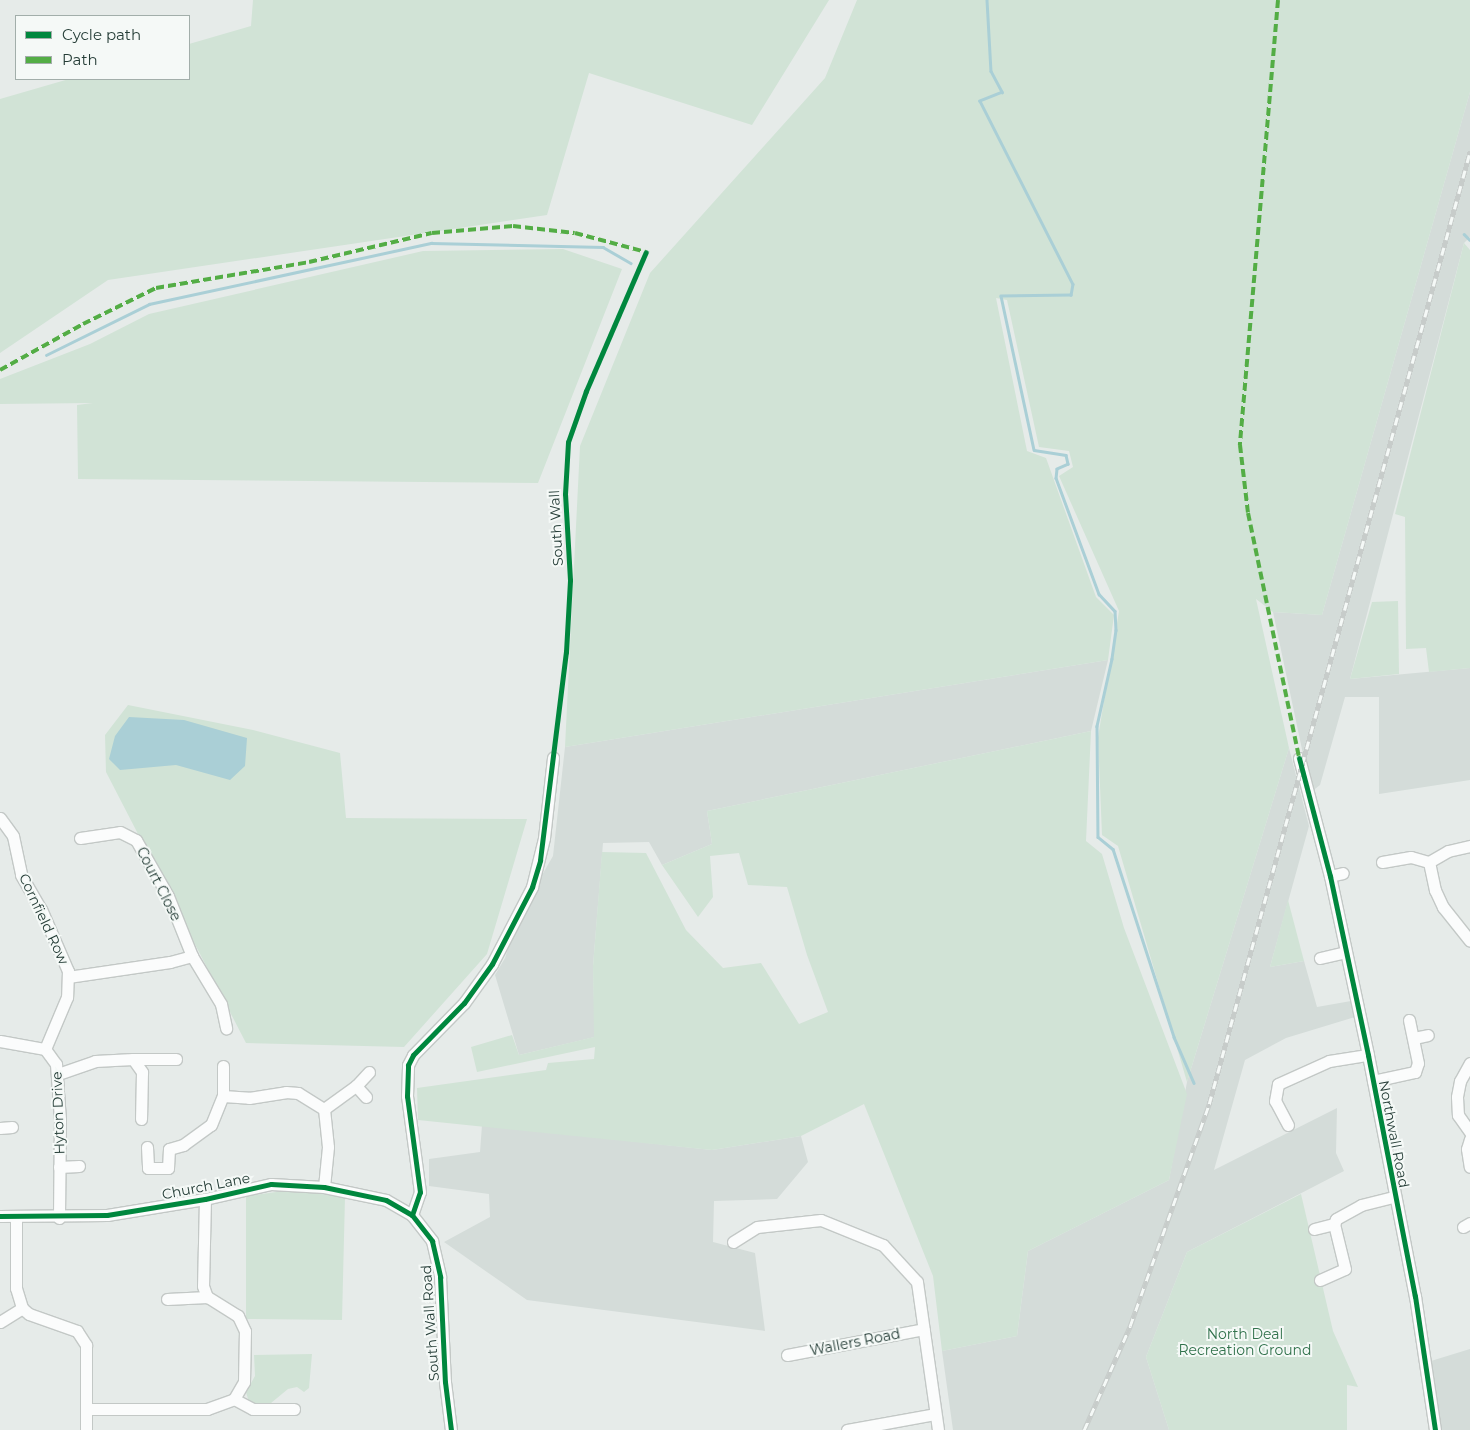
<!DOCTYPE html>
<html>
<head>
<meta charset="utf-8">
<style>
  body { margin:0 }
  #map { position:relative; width:1470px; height:1430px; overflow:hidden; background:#e6ebe9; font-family:Montserrat,sans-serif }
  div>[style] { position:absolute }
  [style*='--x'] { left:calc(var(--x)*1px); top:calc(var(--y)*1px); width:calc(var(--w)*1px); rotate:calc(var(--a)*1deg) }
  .built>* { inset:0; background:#d4dcd9 }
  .green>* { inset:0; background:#d1e3d6 }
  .water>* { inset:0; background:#aacfd6 }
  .stream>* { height:2.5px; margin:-1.25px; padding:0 1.25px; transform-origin:1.25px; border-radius:1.25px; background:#aacfd6 }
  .roads { filter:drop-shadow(1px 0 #c3c8c6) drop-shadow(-1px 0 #c3c8c6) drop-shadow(0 1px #c3c8c6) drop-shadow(0 -1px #c3c8c6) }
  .street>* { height:11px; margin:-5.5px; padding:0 5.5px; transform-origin:5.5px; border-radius:5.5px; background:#fbfcfc }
  .rail>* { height:4.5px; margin-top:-2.25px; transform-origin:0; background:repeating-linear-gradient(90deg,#f5f9f7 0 8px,#c7ccca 0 16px); box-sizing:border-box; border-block:1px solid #c7ccca }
  .quiet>* { height:4px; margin-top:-2px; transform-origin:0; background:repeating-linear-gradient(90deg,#53ad45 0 8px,transparent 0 12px) }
  .cycleway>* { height:5px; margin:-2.5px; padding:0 2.5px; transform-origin:2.5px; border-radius:2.5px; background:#00873e }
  span { translate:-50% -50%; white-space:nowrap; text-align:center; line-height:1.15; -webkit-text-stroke:4px #f5f9f7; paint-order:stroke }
  .street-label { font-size:14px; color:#253d37 }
  .park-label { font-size:14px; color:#31724c }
  .legend { position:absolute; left:15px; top:15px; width:175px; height:65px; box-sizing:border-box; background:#f5f9f7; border:1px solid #a2aeaa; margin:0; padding:6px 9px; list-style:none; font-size:15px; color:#253d37 }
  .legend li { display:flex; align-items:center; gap:10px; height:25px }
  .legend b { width:25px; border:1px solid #a2aeaa }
</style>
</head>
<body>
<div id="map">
  <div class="built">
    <i style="clip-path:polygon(1470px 92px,1470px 237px,1464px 243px,1350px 679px,1470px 668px,1470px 780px,1379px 794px,1379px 697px,1345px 697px,1320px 785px,1311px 792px,1273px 612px,1322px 615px)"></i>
    <i style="clip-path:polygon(1108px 660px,1091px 731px,707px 811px,712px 844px,662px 865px,649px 842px,603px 843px,593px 966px,595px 1037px,519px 1055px,495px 975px,505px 958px,519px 915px,553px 856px,565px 747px)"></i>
    <i style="clip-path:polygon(1289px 748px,1309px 826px,1270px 967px,1304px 961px,1317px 1007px,1351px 1001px,1355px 1017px,1286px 1038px,1245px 1060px,1214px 1170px,1337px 1108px,1336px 1153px,1344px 1171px,1187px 1252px,1146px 1357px,1169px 1430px,953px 1430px,942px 1351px,1017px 1336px,1028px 1251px,1169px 1180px,1187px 1082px)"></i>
    <i style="clip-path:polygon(482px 1125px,712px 1150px,801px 1136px,808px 1162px,777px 1199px,714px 1201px,713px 1242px,755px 1253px,765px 1331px,527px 1300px,444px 1242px,490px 1217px,489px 1194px,429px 1186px,429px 1159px,480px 1152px)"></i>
    <i style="clip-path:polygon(1470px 1349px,1470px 1430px,1441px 1430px,1431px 1361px)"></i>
  </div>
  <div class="green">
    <i style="clip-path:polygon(253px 0,829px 0,752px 125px,589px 73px,547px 215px,108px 280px,0 353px,0 99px,69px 79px,189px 79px,189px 44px,251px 26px)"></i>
    <i style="clip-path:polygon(857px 0,1470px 0,1470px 92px,1322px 615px,1273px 612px,1256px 599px,1289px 748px,1187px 1082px,1118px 846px,1102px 835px,1098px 737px,1119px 611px,1059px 476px,1073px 467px,1069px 451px,1039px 447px,1007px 300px,996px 298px,1027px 451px,1046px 458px,1096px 597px,1114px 615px,1108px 660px,565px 747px,580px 446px,650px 273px,825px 78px)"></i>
    <i style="clip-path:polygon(1464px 243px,1470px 250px,1470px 668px,1429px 672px,1426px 648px,1406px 649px,1405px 517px,1395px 514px)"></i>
    <i style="clip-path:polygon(563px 249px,622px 269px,538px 483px,78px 479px,77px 405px,93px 403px,0 404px,0 379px,90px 344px,149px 314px,423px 251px)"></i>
    <i style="clip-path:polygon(1398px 601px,1399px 674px,1350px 679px,1372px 602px)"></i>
    <i style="clip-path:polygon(128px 705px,253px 730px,340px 753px,346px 818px,527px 819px,487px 954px,404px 1047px,246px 1043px,106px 772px,105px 735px)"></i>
    <i style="clip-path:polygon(1091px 731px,1086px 841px,1102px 854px,1124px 928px,1187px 1094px,1169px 1180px,1028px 1251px,1017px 1336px,942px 1351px,933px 1276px,864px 1104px,801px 1136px,712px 1150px,418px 1120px,417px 1088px,546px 1070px,548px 1063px,594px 1059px,595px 1047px,477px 1072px,471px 1047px,512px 1035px,519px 1055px,594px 1037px,593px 966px,602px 852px,646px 853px,686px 930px,723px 968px,761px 963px,799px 1024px,828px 1012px,807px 955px,787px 887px,748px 885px,739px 853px,710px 856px,713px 897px,698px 917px,662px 865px,712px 844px,707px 811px)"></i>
    <i style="clip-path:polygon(1288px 900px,1304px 961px,1270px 967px)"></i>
    <i style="clip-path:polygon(291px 1190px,345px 1197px,342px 1320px,246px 1319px,246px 1196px)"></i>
    <i style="clip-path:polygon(1301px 1194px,1333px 1331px,1358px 1387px,1347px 1385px,1347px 1430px,1169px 1430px,1146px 1357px,1187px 1252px)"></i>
    <i style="clip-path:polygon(312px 1354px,309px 1388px,304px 1392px,297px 1387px,288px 1389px,271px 1403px,255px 1405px,248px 1399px,246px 1392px,255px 1376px,254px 1355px)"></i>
  </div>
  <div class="water">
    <i style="clip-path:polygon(129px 717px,184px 720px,247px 738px,245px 766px,230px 780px,176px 765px,120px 770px,109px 759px,115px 736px)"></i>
  </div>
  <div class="stream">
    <i style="--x:987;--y:0;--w:71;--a:86.8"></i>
    <i style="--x:991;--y:71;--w:24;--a:62"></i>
    <i style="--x:1002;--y:92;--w:24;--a:158"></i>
    <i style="--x:980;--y:101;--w:205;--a:63.1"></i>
    <i style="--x:1073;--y:284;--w:11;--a:100"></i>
    <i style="--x:1071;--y:295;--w:70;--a:179.2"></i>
    <i style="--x:1001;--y:296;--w:157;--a:77.9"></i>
    <i style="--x:1034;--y:450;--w:32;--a:9"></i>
    <i style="--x:1066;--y:455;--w:9;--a:77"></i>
    <i style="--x:1068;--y:464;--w:12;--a:156"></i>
    <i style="--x:1057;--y:469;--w:9;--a:96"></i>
    <i style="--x:1056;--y:478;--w:124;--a:69.7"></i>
    <i style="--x:1099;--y:594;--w:23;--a:47"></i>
    <i style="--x:1115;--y:611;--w:19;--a:87"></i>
    <i style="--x:1116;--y:630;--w:29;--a:98"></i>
    <i style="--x:1112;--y:659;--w:69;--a:102.6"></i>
    <i style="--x:1097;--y:726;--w:111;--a:89.5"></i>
    <i style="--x:1098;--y:837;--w:19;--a:39"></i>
    <i style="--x:1113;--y:849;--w:198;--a:72"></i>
    <i style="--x:1174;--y:1037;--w:50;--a:66.5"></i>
    <i style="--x:1464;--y:234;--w:8;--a:45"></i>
    <i style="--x:46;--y:355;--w:115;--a:-26.3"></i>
    <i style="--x:149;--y:304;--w:289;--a:-12.2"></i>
    <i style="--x:431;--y:243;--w:172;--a:1.3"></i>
    <i style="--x:603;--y:247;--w:32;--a:30"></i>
  </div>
  <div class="roads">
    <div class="street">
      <i style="--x:1299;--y:758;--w:122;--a:75.3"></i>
      <i style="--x:1330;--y:876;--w:183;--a:78"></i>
      <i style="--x:1368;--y:1055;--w:246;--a:79"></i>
      <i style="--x:1415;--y:1296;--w:135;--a:81.5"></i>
      <i style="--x:0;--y:818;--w:22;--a:54"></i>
      <i style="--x:13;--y:836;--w:40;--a:78"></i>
      <i style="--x:21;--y:875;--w:39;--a:60"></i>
      <i style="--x:41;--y:909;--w:68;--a:66.5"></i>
      <i style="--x:68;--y:971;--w:26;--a:92"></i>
      <i style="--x:67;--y:997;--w:56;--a:112.9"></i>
      <i style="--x:80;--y:838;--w:40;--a:-8.5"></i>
      <i style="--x:120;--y:832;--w:18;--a:27"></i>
      <i style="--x:136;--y:840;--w:64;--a:60.3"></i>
      <i style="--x:168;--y:896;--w:65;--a:68.2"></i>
      <i style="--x:192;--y:956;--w:56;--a:58.9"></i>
      <i style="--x:221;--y:1004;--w:25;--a:78"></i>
      <i style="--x:1382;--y:862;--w:29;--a:-10"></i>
      <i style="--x:1411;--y:857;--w:19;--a:16"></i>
      <i style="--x:1429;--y:862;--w:29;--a:78"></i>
      <i style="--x:1435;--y:890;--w:19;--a:65"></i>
      <i style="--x:1443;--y:907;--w:43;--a:51.5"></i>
      <i style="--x:1429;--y:862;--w:22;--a:-30"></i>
      <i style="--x:1448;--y:851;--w:23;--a:-13"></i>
      <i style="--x:1330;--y:876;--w:13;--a:-13"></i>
      <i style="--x:1320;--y:958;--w:26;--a:-13"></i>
      <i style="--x:68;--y:977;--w:103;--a:-8.4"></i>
      <i style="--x:170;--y:962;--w:23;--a:-15"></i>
      <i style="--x:1414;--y:1038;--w:14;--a:-12"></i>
      <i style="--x:0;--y:1041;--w:46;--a:10.1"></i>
      <i style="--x:45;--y:1049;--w:19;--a:54"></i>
      <i style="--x:56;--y:1064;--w:56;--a:85.9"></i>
      <i style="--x:60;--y:1120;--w:98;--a:90.6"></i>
      <i style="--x:133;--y:1059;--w:43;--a:0"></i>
      <i style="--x:1470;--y:1063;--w:21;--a:119"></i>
      <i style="--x:1460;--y:1081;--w:16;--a:101"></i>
      <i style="--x:1457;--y:1097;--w:18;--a:87"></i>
      <i style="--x:1458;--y:1115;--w:21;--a:55"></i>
      <i style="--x:58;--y:1074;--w:39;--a:-19"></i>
      <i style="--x:95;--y:1061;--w:38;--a:-3"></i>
      <i style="--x:133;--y:1059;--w:16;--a:55"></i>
      <i style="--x:142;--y:1072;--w:47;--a:91.2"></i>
      <i style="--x:1373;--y:1081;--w:43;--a:-12.1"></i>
      <i style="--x:1415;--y:1072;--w:9;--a:-72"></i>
      <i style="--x:1418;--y:1063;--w:44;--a:-101.8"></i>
      <i style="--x:223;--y:1096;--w:26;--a:4"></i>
      <i style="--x:249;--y:1098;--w:37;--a:-9"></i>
      <i style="--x:286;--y:1092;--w:12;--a:5"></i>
      <i style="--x:298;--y:1093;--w:31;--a:32"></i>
      <i style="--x:324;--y:1109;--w:38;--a:84"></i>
      <i style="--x:328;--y:1147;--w:40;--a:95.7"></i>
      <i style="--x:366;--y:1097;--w:15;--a:-132"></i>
      <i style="--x:356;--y:1086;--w:19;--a:-47"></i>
      <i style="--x:324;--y:1109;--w:39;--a:-36"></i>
      <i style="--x:1288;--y:1125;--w:27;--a:-118"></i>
      <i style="--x:1275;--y:1101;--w:17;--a:-80"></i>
      <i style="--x:1278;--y:1084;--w:56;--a:-24.3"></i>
      <i style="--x:1329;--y:1061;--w:39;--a:-9"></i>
      <i style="--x:0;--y:1128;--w:12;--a:-5"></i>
      <i style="--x:1470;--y:1139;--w:10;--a:107"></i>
      <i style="--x:1467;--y:1149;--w:18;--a:81"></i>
      <i style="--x:147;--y:1147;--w:21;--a:87"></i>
      <i style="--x:148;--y:1168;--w:20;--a:0"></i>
      <i style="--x:168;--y:1168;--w:19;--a:-87"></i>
      <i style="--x:169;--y:1149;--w:15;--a:-16"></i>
      <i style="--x:183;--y:1145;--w:34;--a:-36"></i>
      <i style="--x:211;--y:1125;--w:31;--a:-68"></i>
      <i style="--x:223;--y:1096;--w:30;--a:-90"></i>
      <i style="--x:59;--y:1167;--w:20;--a:-3"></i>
      <i style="--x:205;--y:1199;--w:87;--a:91.3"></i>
      <i style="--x:203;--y:1286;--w:12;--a:70"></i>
      <i style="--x:412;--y:1215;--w:24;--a:-71"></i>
      <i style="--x:420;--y:1192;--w:97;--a:-97.7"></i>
      <i style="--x:407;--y:1096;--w:31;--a:-88"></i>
      <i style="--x:408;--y:1065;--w:11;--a:-63"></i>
      <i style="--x:413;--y:1055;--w:73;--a:-45.6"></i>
      <i style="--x:464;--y:1003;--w:48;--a:-54.3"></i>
      <i style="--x:492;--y:964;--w:87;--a:-62.5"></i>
      <i style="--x:532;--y:887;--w:50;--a:-76.2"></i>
      <i style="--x:544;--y:838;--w:81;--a:-83.6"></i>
      <i style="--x:0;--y:1216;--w:107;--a:-0.5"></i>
      <i style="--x:107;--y:1215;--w:99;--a:-9.3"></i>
      <i style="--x:205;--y:1199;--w:68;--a:-12.8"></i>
      <i style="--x:271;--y:1184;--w:53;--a:3.2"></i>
      <i style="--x:324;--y:1187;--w:63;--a:11.8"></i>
      <i style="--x:386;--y:1200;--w:30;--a:30"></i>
      <i style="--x:412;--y:1215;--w:33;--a:52"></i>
      <i style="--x:432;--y:1241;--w:37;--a:77"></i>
      <i style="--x:440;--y:1277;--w:105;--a:87.3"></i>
      <i style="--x:445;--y:1382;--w:48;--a:82.9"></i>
      <i style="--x:16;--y:1218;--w:70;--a:90"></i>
      <i style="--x:16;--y:1288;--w:21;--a:73"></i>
      <i style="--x:22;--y:1308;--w:9;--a:41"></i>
      <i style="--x:29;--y:1314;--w:51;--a:19.5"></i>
      <i style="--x:77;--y:1331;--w:17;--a:57"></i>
      <i style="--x:86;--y:1345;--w:85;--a:90"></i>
      <i style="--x:1463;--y:1227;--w:8;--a:-30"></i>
      <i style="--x:1314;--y:1229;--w:21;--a:-14"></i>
      <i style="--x:733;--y:1242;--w:28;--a:-32"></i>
      <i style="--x:757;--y:1227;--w:64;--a:-6.2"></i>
      <i style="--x:821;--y:1220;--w:67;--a:22"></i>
      <i style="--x:883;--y:1245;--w:50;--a:47.4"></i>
      <i style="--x:917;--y:1282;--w:149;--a:81.9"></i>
      <i style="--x:1320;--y:1280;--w:27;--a:-24"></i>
      <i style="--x:1345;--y:1269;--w:46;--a:-103.7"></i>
      <i style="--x:1334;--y:1224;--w:5;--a:-68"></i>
      <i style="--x:1336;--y:1219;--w:29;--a:-29"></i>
      <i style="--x:1361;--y:1205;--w:34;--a:-14"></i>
      <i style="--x:0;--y:1322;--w:26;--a:-32"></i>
      <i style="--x:787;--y:1355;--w:139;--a:-10.7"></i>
      <i style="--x:234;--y:1399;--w:21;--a:28"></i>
      <i style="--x:253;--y:1409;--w:41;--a:0"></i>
      <i style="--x:87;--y:1409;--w:120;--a:0"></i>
      <i style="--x:207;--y:1409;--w:29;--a:-20"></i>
      <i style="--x:234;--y:1399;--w:20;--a:-60"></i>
      <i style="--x:244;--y:1382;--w:51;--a:-88.9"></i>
      <i style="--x:245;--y:1331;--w:17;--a:-115"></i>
      <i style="--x:238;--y:1316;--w:36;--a:-148"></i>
      <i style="--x:207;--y:1297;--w:40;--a:177.1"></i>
      <i style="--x:847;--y:1430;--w:89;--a:-10.3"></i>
    </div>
  </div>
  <div class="rail">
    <i style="--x:1084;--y:1430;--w:114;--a:-66.1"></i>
    <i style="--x:1130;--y:1326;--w:236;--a:-70.4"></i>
    <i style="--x:1209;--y:1104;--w:988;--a:-74.68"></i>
  </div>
  <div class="quiet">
    <i style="--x:1278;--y:0;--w:447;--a:94.9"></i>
    <i style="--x:1240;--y:445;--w:68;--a:83.3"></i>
    <i style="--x:1248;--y:513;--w:250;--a:78.2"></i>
    <i style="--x:0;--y:370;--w:95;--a:-29"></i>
    <i style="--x:83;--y:324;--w:81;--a:-26.3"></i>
    <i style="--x:156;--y:288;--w:155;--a:-9.6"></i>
    <i style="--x:309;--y:262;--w:126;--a:-13.3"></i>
    <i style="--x:432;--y:233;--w:81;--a:-4.9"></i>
    <i style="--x:513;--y:226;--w:62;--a:6.4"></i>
    <i style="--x:575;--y:233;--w:73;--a:15"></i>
  </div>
  <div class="cycleway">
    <i style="--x:1299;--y:758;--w:122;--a:75.3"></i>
    <i style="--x:1330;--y:876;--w:183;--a:78"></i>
    <i style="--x:1368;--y:1055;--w:246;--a:79"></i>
    <i style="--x:1415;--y:1296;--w:135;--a:81.5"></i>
    <i style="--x:412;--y:1215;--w:24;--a:-71"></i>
    <i style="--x:420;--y:1192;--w:97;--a:-97.7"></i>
    <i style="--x:407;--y:1096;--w:31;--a:-88"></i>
    <i style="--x:408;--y:1065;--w:11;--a:-63"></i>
    <i style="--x:413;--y:1055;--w:73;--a:-45.6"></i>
    <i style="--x:464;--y:1003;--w:48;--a:-54.3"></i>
    <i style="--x:492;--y:964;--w:87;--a:-62.5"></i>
    <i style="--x:532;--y:887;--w:28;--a:-73"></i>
    <i style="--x:540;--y:860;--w:210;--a:-82.9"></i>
    <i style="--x:566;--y:652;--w:72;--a:-86.8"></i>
    <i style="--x:570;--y:580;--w:86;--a:-93.3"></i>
    <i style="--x:565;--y:494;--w:52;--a:-86.7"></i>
    <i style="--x:568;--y:442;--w:54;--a:-70.6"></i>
    <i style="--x:586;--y:391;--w:151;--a:-66.7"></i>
    <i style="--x:0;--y:1216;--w:107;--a:-0.5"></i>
    <i style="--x:107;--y:1215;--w:99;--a:-9.3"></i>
    <i style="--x:205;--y:1199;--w:68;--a:-12.8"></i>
    <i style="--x:271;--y:1184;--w:53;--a:3.2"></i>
    <i style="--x:324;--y:1187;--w:63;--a:11.8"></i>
    <i style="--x:386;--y:1200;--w:30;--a:30"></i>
    <i style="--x:412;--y:1215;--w:33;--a:52"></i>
    <i style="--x:432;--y:1241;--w:37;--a:77"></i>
    <i style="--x:440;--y:1277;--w:105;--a:87.3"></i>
    <i style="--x:445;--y:1382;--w:48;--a:82.9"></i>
  </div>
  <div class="street-label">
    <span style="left:556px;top:528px;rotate:-93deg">South Wall</span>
    <span style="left:159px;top:884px;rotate:63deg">Court Close</span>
    <span style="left:44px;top:919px;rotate:65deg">Cornfield Row</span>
    <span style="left:58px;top:1113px;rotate:-92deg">Hyton Drive</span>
    <span style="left:1394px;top:1134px;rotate:79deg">Northwall Road</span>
    <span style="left:206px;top:1186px;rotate:-11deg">Church Lane</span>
    <span style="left:430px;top:1323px;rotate:-94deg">South Wall Road</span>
    <span style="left:855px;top:1342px;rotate:-11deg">Wallers Road</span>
  </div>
  <div class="park-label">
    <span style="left:1245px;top:1342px">North Deal<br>Recreation Ground</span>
  </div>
  <ul class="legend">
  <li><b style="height:6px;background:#00873e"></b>Cycle path</li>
  <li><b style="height:6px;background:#53ad45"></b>Path</li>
  </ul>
</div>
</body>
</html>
